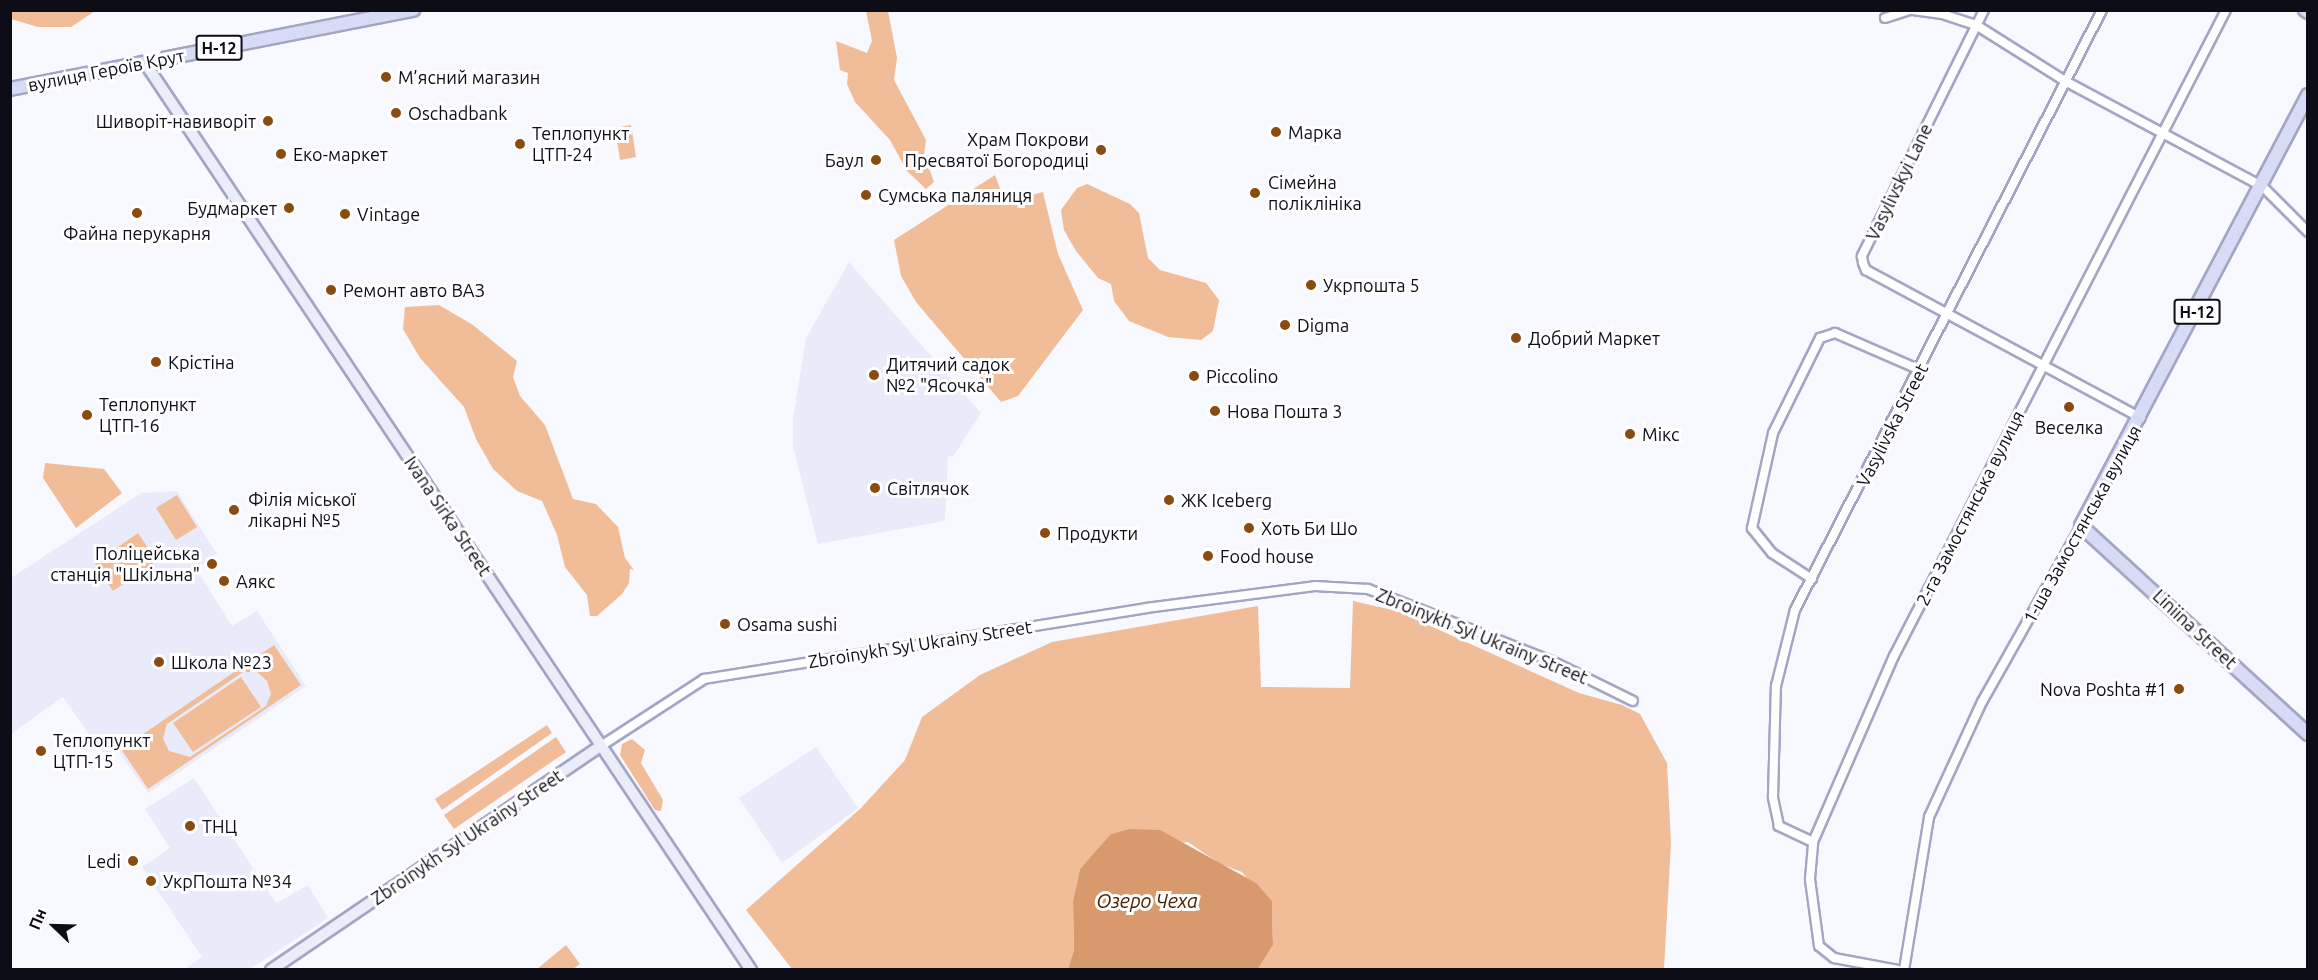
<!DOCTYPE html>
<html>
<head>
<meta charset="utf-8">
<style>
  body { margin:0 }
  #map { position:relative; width:2318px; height:980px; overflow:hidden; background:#f8f8ff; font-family:Ubuntu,sans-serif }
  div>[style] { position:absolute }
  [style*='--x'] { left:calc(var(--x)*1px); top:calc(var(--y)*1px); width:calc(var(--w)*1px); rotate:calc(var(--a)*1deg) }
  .built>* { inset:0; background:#e9ebfb }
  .green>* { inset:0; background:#f0bd98 }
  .water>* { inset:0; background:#d89a6c }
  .roads { filter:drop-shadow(2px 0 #a3a6c3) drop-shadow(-2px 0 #a3a6c3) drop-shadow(0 2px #a3a6c3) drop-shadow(0 -2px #a3a6c3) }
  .street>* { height:8px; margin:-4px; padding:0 4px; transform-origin:4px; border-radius:4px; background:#fff }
  .secondary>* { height:10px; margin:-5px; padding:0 5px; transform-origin:5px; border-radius:5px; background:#ecedfa }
  .primary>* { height:12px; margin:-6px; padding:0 6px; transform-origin:6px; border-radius:6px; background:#d8dbf6 }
  .dots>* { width:16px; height:16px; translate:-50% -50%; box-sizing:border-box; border:3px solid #fff; border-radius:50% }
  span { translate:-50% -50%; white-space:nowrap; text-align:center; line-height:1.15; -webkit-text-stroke:6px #fff; paint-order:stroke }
  .shield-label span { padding:2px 4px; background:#fff; border:2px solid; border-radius:4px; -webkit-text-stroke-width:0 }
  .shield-label { font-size:16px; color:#0c0d16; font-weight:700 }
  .street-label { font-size:18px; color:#0c0d16 }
  .poi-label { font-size:18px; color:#0c0d16 }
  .left { translate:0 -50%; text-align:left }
  .right { translate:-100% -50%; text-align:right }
  .water-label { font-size:20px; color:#492100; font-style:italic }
  .frame { position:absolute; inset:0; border:12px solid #0c0d16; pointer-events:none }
  .north { position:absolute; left:24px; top:896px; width:60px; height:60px; -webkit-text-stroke:4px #fff; paint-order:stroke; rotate:293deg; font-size:16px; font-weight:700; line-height:24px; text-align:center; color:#0c0d16 }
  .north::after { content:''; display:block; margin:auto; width:21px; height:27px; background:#0c0d16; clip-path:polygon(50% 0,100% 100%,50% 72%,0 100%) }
</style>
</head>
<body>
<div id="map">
  <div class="built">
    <i style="clip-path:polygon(849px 262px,981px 413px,953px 457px,948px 456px,945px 521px,818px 544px,793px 447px,793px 419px,806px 338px)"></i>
    <i style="clip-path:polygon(177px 491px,217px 554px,197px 570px,232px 626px,257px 611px,306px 686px,148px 793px,118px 751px,105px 757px,63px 697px,11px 734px,11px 578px,141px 493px)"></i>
    <i style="clip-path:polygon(816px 747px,858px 808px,782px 863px,739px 798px)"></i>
    <i style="clip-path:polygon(194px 778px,276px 903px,308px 885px,328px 918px,250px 969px,185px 969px,202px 957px,142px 867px,170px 848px,145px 809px)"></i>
  </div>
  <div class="green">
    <i style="clip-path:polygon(10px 11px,11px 10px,95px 11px,71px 27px,38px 27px,11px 19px)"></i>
    <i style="clip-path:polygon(866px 11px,888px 11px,897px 58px,894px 80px,926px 140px,924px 154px,934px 182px,926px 189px,907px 171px,890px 140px,855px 102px,847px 84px,848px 73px,840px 70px,836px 41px,867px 53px,872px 41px)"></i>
    <i style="clip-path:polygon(631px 125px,636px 157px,620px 160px,615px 128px)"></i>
    <i style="clip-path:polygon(995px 175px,1005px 202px,1043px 192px,1058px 254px,1083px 310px,1018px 396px,1001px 402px,916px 302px,901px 276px,894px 240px)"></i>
    <i style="clip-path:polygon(1087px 184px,1130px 204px,1139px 213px,1148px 258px,1160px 270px,1206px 283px,1219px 300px,1213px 331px,1201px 340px,1168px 337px,1129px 321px,1114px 301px,1111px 284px,1098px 278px,1076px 251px,1064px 230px,1061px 210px,1077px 188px)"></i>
    <i style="clip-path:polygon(439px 305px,473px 325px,517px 361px,513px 377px,520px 396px,545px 425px,573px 499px,596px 504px,618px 527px,625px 558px,634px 570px,630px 569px,629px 583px,622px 594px,597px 616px,590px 616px,587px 595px,565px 567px,557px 535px,542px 501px,517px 491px,493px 469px,476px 439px,464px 407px,420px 358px,403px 329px,405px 307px)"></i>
    <i style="clip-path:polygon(45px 463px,104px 469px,122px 493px,76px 528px,43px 478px)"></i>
    <i style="clip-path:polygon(177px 495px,197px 527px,176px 540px,156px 508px)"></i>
    <i style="clip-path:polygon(138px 533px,157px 561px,113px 591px,95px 563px)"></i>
    <i style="clip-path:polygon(1353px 601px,1397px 611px,1579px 693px,1622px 705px,1640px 714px,1667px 763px,1671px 843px,1664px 969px,1258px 969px,1273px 945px,1272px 911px,1242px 872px,1220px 864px,1188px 842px,1095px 853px,1080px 869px,1073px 901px,1074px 950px,1068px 969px,792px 969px,746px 910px,861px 808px,905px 760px,922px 717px,980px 675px,1052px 642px,1258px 606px,1261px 687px,1350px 688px)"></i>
    <i style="clip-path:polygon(evenodd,274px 645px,301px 685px,148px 789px,121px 749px,274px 645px,243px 672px,257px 672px,267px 681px,271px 694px,266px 706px,190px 757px,169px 751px,163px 738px,167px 724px,243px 672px)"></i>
    <i style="clip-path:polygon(241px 677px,261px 707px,193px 752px,173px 723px)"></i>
    <i style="clip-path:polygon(547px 725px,552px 733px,442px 810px,435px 799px)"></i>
    <i style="clip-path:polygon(556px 737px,566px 752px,454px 829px,444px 815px)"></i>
    <i style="clip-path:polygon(632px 739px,645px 750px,641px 763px,663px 800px,661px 811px,655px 810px,620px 755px,622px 744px)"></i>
    <i style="clip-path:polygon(566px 945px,580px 964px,573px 969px,537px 969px)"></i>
  </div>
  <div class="water">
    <i style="clip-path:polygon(1130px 829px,1160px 830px,1256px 883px,1272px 901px,1272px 911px,1273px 945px,1258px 969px,1068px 969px,1074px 950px,1073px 901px,1080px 869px,1111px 834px)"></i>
  </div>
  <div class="roads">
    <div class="street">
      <i style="--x:1913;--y:10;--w:29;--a:8"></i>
      <i style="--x:1942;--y:14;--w:36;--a:18"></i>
      <i style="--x:1976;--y:25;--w:105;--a:32.2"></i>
      <i style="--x:2065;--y:81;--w:223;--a:28.1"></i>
      <i style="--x:2262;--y:186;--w:65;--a:45"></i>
      <i style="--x:1984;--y:10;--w:275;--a:116.4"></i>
      <i style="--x:1862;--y:256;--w:7;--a:82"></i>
      <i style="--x:1863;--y:263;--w:8;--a:67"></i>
      <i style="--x:1866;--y:270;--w:312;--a:28.3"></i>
      <i style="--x:1885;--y:18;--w:26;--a:-18"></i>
      <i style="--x:1812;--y:579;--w:48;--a:-147"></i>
      <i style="--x:1772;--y:553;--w:32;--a:-129"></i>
      <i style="--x:1752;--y:528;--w:97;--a:-77.5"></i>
      <i style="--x:1773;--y:433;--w:106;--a:-63.7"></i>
      <i style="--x:1820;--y:338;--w:16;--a:-18"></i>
      <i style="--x:1835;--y:333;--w:93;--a:23.5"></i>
      <i style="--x:601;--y:746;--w:123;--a:-33"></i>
      <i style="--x:704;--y:679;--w:448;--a:-9.1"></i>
      <i style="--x:1146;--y:608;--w:170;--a:-7.4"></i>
      <i style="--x:1315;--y:586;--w:53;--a:3.2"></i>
      <i style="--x:1368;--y:589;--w:198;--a:21.4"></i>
      <i style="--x:1552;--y:661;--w:90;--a:26.3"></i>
      <i style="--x:1813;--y:842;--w:38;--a:-155"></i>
      <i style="--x:1779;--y:826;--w:30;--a:-102"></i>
      <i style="--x:1773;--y:797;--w:111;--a:-88.5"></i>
      <i style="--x:1776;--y:686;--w:78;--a:-76"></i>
      <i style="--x:1795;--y:610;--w:674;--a:-62.9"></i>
      <i style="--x:1898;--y:970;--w:65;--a:-169.4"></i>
      <i style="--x:1834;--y:958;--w:19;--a:-141"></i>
      <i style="--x:1819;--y:946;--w:68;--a:-97.7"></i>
      <i style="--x:1810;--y:879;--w:37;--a:-85"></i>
      <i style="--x:1813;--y:842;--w:203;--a:-66.5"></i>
      <i style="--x:1894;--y:656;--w:726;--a:-62.8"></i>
      <i style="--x:1904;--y:970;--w:155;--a:-80.7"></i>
      <i style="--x:1929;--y:817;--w:127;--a:-65.3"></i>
      <i style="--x:1982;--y:702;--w:202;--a:-60.6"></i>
    </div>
    <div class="secondary">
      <i style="--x:145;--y:63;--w:1091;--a:56.25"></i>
      <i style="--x:271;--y:970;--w:399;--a:-34.2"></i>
    </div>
    <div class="primary">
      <i style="--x:2305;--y:10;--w:4;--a:34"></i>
      <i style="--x:10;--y:89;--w:411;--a:-11.1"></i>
      <i style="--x:2308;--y:95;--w:487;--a:117.8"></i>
      <i style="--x:2081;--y:526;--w:308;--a:42.5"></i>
    </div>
  </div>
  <div class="dots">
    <i style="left:386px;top:77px;background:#8a4b11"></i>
    <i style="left:396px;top:113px;background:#8a4b11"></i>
    <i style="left:268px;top:121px;background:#8a4b11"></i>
    <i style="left:1276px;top:132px;background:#8a4b11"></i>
    <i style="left:520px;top:144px;background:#8a4b11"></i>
    <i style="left:1101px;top:150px;background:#8a4b11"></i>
    <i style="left:281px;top:154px;background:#8a4b11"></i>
    <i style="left:876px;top:160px;background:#8a4b11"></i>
    <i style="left:1255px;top:193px;background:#8a4b11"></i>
    <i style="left:866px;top:195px;background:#8a4b11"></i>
    <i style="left:289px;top:208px;background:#8a4b11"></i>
    <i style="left:137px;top:213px;background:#8a4b11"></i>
    <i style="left:345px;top:214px;background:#8a4b11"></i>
    <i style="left:1311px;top:285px;background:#8a4b11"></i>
    <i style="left:331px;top:290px;background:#8a4b11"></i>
    <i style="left:1285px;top:325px;background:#8a4b11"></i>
    <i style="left:1516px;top:338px;background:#8a4b11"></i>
    <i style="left:156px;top:362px;background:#8a4b11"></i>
    <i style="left:874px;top:375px;background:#8a4b11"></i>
    <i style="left:1194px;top:376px;background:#8a4b11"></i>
    <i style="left:2069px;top:407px;background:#8a4b11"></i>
    <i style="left:1215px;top:411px;background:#8a4b11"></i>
    <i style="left:87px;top:415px;background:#8a4b11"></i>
    <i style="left:1630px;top:434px;background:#8a4b11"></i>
    <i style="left:875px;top:488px;background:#8a4b11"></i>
    <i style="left:1169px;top:500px;background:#8a4b11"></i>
    <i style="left:234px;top:510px;background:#8a4b11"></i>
    <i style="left:1249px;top:528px;background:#8a4b11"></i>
    <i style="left:1045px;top:533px;background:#8a4b11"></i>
    <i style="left:1208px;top:556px;background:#8a4b11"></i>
    <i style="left:212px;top:564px;background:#8a4b11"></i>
    <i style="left:224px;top:581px;background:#8a4b11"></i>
    <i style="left:725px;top:624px;background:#8a4b11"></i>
    <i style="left:159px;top:662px;background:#8a4b11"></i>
    <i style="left:2179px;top:689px;background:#8a4b11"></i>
    <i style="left:41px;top:751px;background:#8a4b11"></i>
    <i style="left:190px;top:826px;background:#8a4b11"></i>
    <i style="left:133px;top:861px;background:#8a4b11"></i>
    <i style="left:151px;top:881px;background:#8a4b11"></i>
  </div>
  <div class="shield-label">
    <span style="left:219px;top:48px">Н-12</span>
    <span style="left:2197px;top:312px">Н-12</span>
  </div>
  <div class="street-label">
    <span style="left:106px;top:70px;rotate:-11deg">вулиця Героїв Крут</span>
    <span style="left:1899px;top:182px;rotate:-64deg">Vasylivskyi Lane</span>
    <span style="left:1892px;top:425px;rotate:-63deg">Vasylivska Street</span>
    <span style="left:1970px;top:508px;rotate:-63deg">2-га Замостянська вулиця</span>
    <span style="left:448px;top:516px;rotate:56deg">Ivana Sirka Street</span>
    <span style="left:2082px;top:524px;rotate:-61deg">1-ша Замостянська вулиця</span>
    <span style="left:2195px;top:629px;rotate:43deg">Liniina Street</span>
    <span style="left:1482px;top:636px;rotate:22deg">Zbroinykh Syl Ukrainy Street</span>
    <span style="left:920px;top:644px;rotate:-9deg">Zbroinykh Syl Ukrainy Street</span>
    <span style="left:467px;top:837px;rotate:-34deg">Zbroinykh Syl Ukrainy Street</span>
  </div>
  <div class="poi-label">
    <span class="left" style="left:398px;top:77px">М’ясний магазин</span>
    <span class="left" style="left:408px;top:113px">Oschadbank</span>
    <span class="right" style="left:256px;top:121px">Шиворіт-навиворіт</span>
    <span class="left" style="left:1288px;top:132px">Марка</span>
    <span class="left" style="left:532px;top:144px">Теплопункт<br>ЦТП-24</span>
    <span class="right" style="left:1089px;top:150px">Храм Покрови<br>Пресвятої Богородиці</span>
    <span class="left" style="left:293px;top:154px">Еко-маркет</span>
    <span class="right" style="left:864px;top:160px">Баул</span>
    <span class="left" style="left:1268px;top:193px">Сімейна<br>поліклініка</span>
    <span class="left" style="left:878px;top:195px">Сумська паляниця</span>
    <span class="right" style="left:277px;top:208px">Будмаркет</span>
    <span class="left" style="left:357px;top:214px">Vintage</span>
    <span style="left:137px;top:233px">Файна перукарня</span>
    <span class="left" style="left:1323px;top:285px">Укрпошта 5</span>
    <span class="left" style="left:343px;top:290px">Ремонт авто ВАЗ</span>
    <span class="left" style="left:1297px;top:325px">Digma</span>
    <span class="left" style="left:1528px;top:338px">Добрий Маркет</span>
    <span class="left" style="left:168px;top:362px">Крістіна</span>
    <span class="left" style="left:886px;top:375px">Дитячий садок<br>№2 "Ясочка"</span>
    <span class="left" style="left:1206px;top:376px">Piccolino</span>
    <span class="left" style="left:99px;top:415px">Теплопункт<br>ЦТП-16</span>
    <span class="left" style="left:1227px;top:411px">Нова Пошта 3</span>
    <span style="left:2069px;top:427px">Веселка</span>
    <span class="left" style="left:1642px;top:434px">Мікс</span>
    <span class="left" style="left:887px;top:488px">Світлячок</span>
    <span class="left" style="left:248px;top:510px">Філія міської<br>лікарні №5</span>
    <span class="left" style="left:1181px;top:500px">ЖК Iceberg</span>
    <span class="left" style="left:1261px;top:528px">Хоть Би Шо</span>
    <span class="left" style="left:1057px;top:533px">Продукти</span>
    <span class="right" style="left:200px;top:564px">Поліцейська<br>станція "Шкільна"</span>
    <span class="left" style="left:1220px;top:556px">Food house</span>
    <span class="left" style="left:236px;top:581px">Аякс</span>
    <span class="left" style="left:737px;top:624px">Osama sushi</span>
    <span class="left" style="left:171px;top:662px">Школа №23</span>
    <span class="right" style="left:2167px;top:689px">Nova Poshta #1</span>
    <span class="left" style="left:53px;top:751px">Теплопункт<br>ЦТП-15</span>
    <span class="left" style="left:202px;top:826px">ТНЦ</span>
    <span class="right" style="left:121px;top:861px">Ledi</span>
    <span class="left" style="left:163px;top:881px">УкрПошта №34</span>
  </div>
  <div class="water-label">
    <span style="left:1147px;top:900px">Озеро Чеха</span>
  </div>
  <div class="frame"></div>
  <div class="north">Пн</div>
</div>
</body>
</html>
